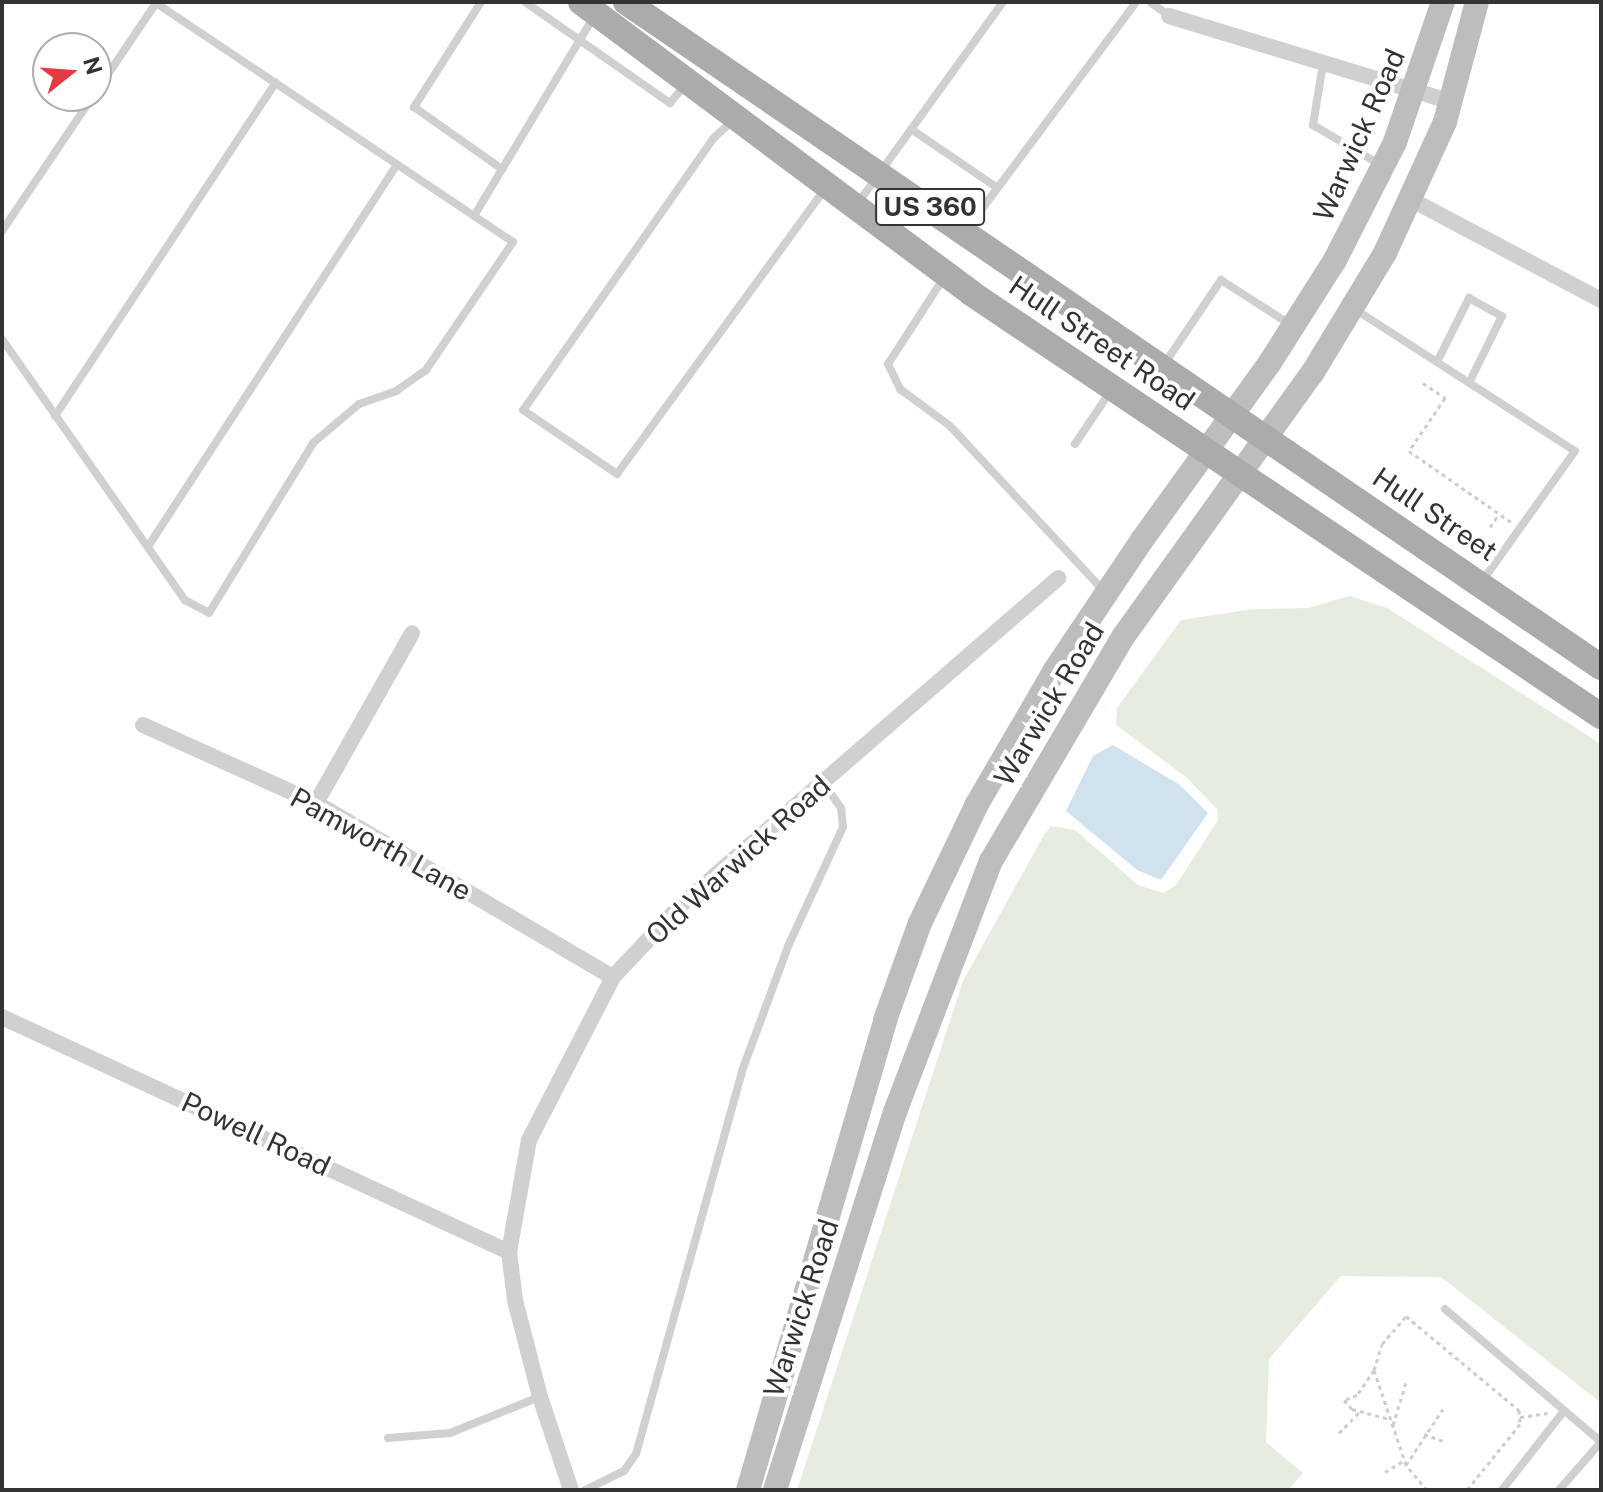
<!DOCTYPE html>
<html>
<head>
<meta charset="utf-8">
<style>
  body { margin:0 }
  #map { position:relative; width:1603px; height:1492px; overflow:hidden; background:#fff; font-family:"Public Sans",sans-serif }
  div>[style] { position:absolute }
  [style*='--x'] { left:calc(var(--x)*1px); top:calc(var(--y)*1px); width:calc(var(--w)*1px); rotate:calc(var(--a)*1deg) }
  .green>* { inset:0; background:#e6ecdf }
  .water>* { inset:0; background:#cfe2ee }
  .path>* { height:3px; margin-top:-1.5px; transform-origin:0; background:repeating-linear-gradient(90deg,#cdcdcd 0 4px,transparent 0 8px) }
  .lane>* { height:8px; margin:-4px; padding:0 4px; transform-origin:4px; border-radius:4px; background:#d0d0d0 }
  .street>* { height:16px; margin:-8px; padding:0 8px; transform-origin:8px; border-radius:8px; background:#d0d0d0 }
  .secondary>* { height:24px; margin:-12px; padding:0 12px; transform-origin:12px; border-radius:12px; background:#bdbdbd }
  .primary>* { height:26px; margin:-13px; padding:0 13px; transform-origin:13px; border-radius:13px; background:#ababab }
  span { translate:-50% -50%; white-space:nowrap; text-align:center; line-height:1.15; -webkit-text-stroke:8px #fff; paint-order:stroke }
  .shield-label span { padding:2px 6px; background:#fff; border:2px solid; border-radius:6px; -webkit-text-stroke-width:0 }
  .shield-label { font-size:26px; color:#333; font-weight:700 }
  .street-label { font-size:28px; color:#333 }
  .frame { position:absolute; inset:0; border:4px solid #333; pointer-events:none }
  .north { position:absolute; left:32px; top:32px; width:80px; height:80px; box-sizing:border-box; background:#fff; border:2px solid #adadad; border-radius:50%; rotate:73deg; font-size:22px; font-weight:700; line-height:32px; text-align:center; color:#333 }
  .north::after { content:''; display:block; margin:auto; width:28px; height:36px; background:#e63946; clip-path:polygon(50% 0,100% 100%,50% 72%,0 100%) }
</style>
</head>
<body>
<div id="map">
  <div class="green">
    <i style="clip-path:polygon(1349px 596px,1387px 608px,1601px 744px,1601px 1403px,1441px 1277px,1341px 1276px,1269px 1359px,1266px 1442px,1303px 1473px,1288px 1490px,797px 1490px,963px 981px,1044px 835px,1051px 826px,1075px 830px,1138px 885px,1164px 893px,1176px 885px,1218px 820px,1217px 809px,1187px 778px,1116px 725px,1117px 708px,1181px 620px,1254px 609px,1308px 608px)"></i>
  </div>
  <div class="water">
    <i style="clip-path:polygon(1113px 745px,1180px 785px,1208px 813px,1161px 880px,1137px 870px,1066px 811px,1093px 756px)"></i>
  </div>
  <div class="path">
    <i style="--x:1423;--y:383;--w:27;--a:34"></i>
    <i style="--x:1445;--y:398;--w:64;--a:124.2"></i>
    <i style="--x:1409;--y:451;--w:124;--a:34.8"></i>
    <i style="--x:1490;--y:527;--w:16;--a:-55"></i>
    <i style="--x:1374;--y:1370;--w:30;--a:124"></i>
    <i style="--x:1357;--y:1395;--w:14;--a:159"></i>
    <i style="--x:1344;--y:1400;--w:12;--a:48"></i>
    <i style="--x:1352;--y:1409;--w:39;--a:15"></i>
    <i style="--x:1520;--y:1417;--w:28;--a:-8"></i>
    <i style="--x:1393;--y:1425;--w:48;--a:-73.1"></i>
    <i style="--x:1339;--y:1433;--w:30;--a:-46"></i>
    <i style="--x:1424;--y:1434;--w:20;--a:20"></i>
    <i style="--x:1406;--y:1465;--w:67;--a:-56.5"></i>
    <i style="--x:1385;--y:1472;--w:23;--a:-31"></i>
    <i style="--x:1427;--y:1490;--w:33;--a:-130"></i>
    <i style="--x:1406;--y:1465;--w:100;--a:-108.6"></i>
    <i style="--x:1374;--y:1370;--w:27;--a:-73"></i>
    <i style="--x:1382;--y:1344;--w:37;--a:-49"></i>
    <i style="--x:1406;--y:1316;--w:147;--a:39.8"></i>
    <i style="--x:1519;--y:1410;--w:14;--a:86"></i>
    <i style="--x:1520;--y:1424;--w:85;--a:128.8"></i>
  </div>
  <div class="lane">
    <i style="--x:481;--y:2;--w:125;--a:122.5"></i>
    <i style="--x:414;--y:107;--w:108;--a:35.2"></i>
    <i style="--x:525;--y:2;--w:177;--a:34.9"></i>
    <i style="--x:670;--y:103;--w:23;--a:-50"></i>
    <i style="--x:1150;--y:2;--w:24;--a:36"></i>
    <i style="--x:1323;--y:64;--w:62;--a:99.3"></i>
    <i style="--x:1313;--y:125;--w:79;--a:30.5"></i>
    <i style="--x:96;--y:92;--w:107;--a:-56"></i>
    <i style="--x:732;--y:121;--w:26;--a:137"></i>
    <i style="--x:713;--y:139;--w:331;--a:125"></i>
    <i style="--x:523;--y:410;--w:114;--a:34.2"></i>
    <i style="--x:617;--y:474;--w:351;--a:-53.9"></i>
    <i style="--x:911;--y:129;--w:103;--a:34.3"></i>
    <i style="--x:858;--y:203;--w:248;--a:-54.2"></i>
    <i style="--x:474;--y:216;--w:233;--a:-59"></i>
    <i style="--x:967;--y:229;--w:283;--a:-53.3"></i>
    <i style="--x:2;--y:231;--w:163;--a:-56"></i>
    <i style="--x:945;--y:276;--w:105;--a:122.9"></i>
    <i style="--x:888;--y:364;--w:28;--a:64"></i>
    <i style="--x:900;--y:389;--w:62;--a:36.5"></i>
    <i style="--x:950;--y:426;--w:227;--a:47"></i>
    <i style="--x:1353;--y:308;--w:264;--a:32.8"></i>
    <i style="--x:1575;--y:451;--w:162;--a:125.5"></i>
    <i style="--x:2;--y:339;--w:319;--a:55"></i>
    <i style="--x:185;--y:600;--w:27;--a:28"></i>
    <i style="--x:209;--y:613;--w:199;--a:-58.5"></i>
    <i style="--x:313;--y:443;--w:60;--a:-40.3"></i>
    <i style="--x:359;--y:404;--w:39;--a:-19"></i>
    <i style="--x:396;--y:391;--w:37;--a:-35"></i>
    <i style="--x:426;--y:370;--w:155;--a:-55.8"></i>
    <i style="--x:513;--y:242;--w:431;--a:-146.2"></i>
    <i style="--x:1437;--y:362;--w:72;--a:-63.4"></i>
    <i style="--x:1469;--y:298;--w:38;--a:29"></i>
    <i style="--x:1502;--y:316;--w:72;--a:116.2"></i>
    <i style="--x:1163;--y:366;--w:104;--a:-56"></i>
    <i style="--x:1221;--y:280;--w:83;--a:32.7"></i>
    <i style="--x:55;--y:416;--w:400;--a:-56.5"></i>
    <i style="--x:1075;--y:444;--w:63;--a:-56.1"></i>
    <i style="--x:149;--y:545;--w:452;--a:-56.9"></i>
    <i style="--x:1445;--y:1309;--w:202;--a:40.4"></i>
    <i style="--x:388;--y:1438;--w:62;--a:-4.6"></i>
    <i style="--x:450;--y:1433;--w:96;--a:-22"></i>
    <i style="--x:585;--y:1490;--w:43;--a:-26"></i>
    <i style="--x:624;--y:1471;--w:21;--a:-55"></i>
    <i style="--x:636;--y:1454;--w:397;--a:-74.5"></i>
    <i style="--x:742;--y:1071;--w:135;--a:-69.7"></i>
    <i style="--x:789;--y:944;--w:129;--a:-65.2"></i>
    <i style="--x:843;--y:827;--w:19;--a:-96"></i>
    <i style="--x:841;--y:808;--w:29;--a:-125"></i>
    <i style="--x:1502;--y:1490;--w:100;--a:-51.9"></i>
    <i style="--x:1559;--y:1490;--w:64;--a:-48.8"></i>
  </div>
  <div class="street">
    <i style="--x:1169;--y:16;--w:296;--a:16.9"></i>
    <i style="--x:1412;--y:200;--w:214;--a:27.9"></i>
    <i style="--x:143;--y:725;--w:190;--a:24.3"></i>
    <i style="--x:316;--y:803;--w:344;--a:30.4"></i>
    <i style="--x:316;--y:803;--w:195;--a:-60.5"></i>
    <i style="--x:2;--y:1017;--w:559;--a:24.87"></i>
    <i style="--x:571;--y:1490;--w:98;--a:-108.4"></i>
    <i style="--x:540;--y:1397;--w:100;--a:-104.5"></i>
    <i style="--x:515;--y:1300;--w:48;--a:-97.1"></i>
    <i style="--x:509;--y:1252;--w:114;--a:-79.9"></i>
    <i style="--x:529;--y:1140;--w:183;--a:-62.7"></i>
    <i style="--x:613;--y:977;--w:100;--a:-46.6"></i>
    <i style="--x:682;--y:904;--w:498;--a:-40.9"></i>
  </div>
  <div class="secondary">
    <i style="--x:748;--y:1490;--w:490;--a:-73.7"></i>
    <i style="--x:885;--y:1020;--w:103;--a:-70.2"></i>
    <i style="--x:920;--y:923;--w:132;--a:-64.4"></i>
    <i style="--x:977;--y:804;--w:155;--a:-59.8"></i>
    <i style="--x:1055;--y:670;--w:156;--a:-56.2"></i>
    <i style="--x:1142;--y:540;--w:217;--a:-54.2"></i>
    <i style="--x:1269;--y:364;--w:123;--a:-57.6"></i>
    <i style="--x:1335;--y:260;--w:132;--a:-63"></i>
    <i style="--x:1395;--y:142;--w:148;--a:-71.1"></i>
    <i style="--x:775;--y:1490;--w:397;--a:-72.4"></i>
    <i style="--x:895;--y:1112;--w:269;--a:-69.1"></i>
    <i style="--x:991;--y:861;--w:260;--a:-59.5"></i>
    <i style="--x:1123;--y:637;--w:326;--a:-54.4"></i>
    <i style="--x:1313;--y:372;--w:139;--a:-58.8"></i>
    <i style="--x:1385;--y:253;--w:144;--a:-65.4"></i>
    <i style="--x:1445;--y:122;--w:124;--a:-75.1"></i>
  </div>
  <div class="primary">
    <i style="--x:581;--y:2;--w:487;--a:36.7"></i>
    <i style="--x:971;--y:293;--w:759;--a:33.88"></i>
    <i style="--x:626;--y:2;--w:1180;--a:34.3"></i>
  </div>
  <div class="shield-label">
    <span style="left:930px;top:207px">US 360</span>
  </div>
  <div class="street-label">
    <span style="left:1359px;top:135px;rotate:-66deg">Warwick Road</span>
    <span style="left:1102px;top:343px;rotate:34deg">Hull Street Road</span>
    <span style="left:1435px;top:514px;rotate:34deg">Hull Street</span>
    <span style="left:1049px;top:704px;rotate:-59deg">Warwick Road</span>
    <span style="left:381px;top:844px;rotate:29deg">Pamworth Lane</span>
    <span style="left:738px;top:860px;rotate:-42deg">Old Warwick Road</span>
    <span style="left:256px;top:1134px;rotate:25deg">Powell Road</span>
    <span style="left:801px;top:1308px;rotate:-72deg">Warwick Road</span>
  </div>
  <div class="frame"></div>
  <div class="north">N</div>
</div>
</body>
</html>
